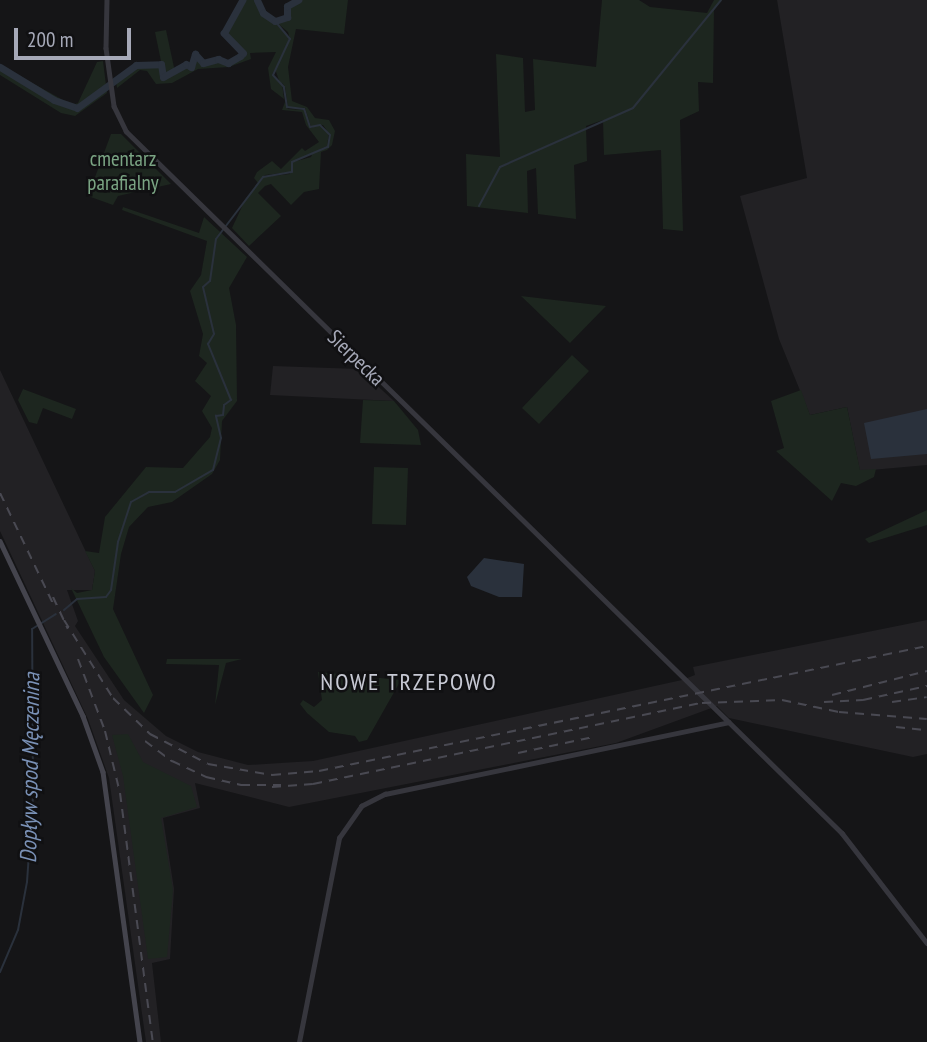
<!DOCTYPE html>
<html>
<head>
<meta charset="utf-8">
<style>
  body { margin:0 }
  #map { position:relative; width:927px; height:1042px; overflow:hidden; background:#151517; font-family:"PT Sans Narrow",sans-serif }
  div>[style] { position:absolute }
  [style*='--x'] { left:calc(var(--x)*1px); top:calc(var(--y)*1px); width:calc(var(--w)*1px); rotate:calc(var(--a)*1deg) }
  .built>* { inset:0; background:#222124 }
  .green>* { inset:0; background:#1d261f }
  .water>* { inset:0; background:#2a313c }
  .stream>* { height:2px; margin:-1px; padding:0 1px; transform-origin:1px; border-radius:1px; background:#2a313c }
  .river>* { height:7px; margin:-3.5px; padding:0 3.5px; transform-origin:3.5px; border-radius:3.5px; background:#2a313c }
  .tertiary>* { height:4.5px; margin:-2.25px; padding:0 2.25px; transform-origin:2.25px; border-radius:2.25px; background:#36363d }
  .secondary>* { height:4.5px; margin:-2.25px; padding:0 2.25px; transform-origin:2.25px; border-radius:2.25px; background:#44444d }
  .rail>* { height:2px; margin-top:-1px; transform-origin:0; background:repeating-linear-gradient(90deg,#494952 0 9px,transparent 0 16px) }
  span { translate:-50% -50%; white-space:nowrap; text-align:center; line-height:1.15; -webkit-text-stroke:5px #101012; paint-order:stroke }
  .park-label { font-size:21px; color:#7ba584 }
  .street-label { font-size:21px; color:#a6a9b8 }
  .water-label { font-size:23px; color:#7a91b6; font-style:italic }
  .quarter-label { font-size:24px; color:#c7c9d4; letter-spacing:2px }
  .scale { position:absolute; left:14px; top:28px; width:117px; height:32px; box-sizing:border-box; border:4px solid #a6a9b8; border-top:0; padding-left:9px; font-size:21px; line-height:24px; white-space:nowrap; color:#a6a9b8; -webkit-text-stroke:5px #101012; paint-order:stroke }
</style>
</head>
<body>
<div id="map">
  <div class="built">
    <i style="clip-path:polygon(777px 0,927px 0,927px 465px,860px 471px,847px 407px,810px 415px,779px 339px,740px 196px,807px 178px)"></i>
    <i style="clip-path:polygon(273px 366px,359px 369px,394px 401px,270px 395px)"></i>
    <i style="clip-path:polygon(0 370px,95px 571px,92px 590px,67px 590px,78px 621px,75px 626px,124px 700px,166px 736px,198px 752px,248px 765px,313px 761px,682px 680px,695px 675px,693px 667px,927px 620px,927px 754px,913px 757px,729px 718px,717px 706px,616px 743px,289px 807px,195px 783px,200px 808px,163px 818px,174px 889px,170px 959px,152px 963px,161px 1042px,146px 1042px,109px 778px,88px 719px,0 531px)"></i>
  </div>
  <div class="green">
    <i style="clip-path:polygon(242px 0,256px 0,263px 14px,286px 32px,289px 40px,272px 75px,280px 83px,275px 69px,290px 39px,288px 32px,276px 22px,288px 18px,289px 6px,299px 0,348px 0,344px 34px,296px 29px,288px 67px,292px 101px,307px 107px,315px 118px,329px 120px,335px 131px,332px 145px,327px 150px,321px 152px,319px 189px,304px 192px,291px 205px,271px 184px,265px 186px,258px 193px,281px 216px,249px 246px,232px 228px,246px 198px,264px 177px,290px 174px,293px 162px,311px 157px,314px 149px,326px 149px,330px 135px,323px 125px,311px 127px,305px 108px,288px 107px,285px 87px,282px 83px,284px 99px,271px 89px,268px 68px,276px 52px,250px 53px,251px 59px,229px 67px,198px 69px,172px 83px,156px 84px,147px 71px,140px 70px,117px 88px,116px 81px,136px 66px,161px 65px,163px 78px,187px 64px,191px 68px,195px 55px,203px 63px,219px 60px,227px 64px,240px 57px,244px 52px,225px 34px)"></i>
    <i style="clip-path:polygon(602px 0,639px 0,650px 7px,707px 13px,714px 0,722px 0,714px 9px,713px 83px,698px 82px,699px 111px,680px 120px,683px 231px,663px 229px,661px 150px,604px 155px,603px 120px,586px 126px,587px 161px,574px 165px,576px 219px,538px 214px,536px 168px,527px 171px,528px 213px,467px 206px,466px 154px,500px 157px,496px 54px,523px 58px,525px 112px,535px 110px,533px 59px,596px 67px)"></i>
    <i style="clip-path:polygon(166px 30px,175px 72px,164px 76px,155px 32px)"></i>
    <i style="clip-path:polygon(103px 61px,107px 93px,75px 116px,61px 113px,0 75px,0 65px,72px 105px,78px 103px,97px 62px)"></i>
    <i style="clip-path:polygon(285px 102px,288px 109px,304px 110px,310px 128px,320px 125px,329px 133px,327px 146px,292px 162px,291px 172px,265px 175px,258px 183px,254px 178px,257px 172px,272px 161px,281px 169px,302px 148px,305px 151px,319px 142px,306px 125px,302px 112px,282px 110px)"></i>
    <i style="clip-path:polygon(111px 134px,121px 134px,171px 184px,118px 196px,113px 205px,88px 196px)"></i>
    <i style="clip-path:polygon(123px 207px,199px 233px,204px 217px,247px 257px,229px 288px,236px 325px,237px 401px,222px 421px,220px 460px,212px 474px,172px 502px,148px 507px,129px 527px,121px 554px,113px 609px,153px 695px,144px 713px,104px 657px,71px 588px,77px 593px,92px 590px,95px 571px,85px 551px,99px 553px,105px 517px,146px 467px,183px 468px,210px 437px,212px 428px,202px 411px,211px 396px,195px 381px,207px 363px,199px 356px,203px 334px,190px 291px,201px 275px,207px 241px,122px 210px)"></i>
    <i style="clip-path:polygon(521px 296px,546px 299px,606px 306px,570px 343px)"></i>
    <i style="clip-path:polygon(572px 355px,589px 371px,539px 424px,522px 408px)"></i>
    <i style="clip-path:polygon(23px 389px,76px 409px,72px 419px,43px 408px,37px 424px,29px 422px,18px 400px)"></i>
    <i style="clip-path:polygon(801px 390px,810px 415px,847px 407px,860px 470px,876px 469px,874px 477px,856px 486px,841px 483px,832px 501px,776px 451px,784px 448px,771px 401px)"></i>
    <i style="clip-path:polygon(363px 400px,394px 401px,418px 430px,421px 445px,360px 443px)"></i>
    <i style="clip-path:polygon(374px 467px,408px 468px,406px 525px,372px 524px)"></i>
    <i style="clip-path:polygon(927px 510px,927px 525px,869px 543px,865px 539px)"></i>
    <i style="clip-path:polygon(167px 659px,242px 659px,226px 663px,215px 705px,219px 665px,166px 664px)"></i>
    <i style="clip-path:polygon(318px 672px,401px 680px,367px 740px,359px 742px,355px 736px,329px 732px,307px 713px,300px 704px,303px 700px,314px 707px,322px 700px)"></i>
    <i style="clip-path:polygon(128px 734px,143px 762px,191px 786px,197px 807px,161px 818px,173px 890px,167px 957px,148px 959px,123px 776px,112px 735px)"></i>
  </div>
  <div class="water">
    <i style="clip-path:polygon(927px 409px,927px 454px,871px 459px,864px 423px)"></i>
    <i style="clip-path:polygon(484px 558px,524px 564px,522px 597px,499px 597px,471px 586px,467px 577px)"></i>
  </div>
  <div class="stream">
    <i style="--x:479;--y:206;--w:44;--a:-61.7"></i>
    <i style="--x:500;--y:167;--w:145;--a:-23.9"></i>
    <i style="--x:633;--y:108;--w:139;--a:-50.8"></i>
    <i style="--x:64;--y:610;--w:17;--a:-40"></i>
    <i style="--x:77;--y:599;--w:29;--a:-4"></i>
    <i style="--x:106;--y:597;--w:9;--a:-54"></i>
    <i style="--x:111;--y:590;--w:49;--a:-81.7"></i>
    <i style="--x:118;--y:542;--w:42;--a:-72"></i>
    <i style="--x:131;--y:502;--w:21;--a:-29"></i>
    <i style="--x:149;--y:492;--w:26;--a:0"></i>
    <i style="--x:175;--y:492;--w:44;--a:-30.1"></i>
    <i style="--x:213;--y:470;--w:33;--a:-76"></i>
    <i style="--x:221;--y:438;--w:23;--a:-103"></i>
    <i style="--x:216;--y:416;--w:7;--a:-8"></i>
    <i style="--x:223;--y:415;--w:10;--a:-84"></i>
    <i style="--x:224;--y:405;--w:9;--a:-36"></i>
    <i style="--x:231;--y:400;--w:61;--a:-112.3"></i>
    <i style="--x:208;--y:344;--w:12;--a:-59"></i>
    <i style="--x:214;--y:334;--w:48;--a:-103.2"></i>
    <i style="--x:203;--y:287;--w:9;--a:-41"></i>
    <i style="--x:210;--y:281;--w:42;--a:-81.9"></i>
    <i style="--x:216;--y:239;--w:78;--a:-52.8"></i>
    <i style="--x:263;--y:177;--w:29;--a:-10"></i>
    <i style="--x:292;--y:172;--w:10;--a:-90"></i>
    <i style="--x:292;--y:162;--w:39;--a:-23"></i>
    <i style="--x:328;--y:147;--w:12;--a:-81"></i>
    <i style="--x:330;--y:135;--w:14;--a:-135"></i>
    <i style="--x:320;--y:125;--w:10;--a:169"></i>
    <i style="--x:310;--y:127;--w:19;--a:-108"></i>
    <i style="--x:304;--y:109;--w:17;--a:-173"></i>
    <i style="--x:287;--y:107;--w:20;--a:-99"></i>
    <i style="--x:284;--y:87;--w:16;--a:-133"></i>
    <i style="--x:273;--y:75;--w:40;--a:-65"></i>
    <i style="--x:290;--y:39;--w:23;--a:-130"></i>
    <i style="--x:0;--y:972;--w:46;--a:-66.8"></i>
    <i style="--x:18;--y:930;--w:49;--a:-79.4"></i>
    <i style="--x:27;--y:882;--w:85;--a:-86"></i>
    <i style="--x:33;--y:797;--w:168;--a:-90.3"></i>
    <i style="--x:32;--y:629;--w:28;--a:-32"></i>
  </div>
  <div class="river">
    <i style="--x:257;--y:0;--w:14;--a:65"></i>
    <i style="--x:263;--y:13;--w:14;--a:34"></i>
    <i style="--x:275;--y:21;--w:13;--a:-18"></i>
    <i style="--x:287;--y:17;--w:11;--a:-90"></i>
    <i style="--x:287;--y:6;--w:13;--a:-29"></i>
    <i style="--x:0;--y:67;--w:63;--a:31.4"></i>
    <i style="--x:54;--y:100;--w:24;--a:19"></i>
    <i style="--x:77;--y:108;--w:73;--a:-36.1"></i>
    <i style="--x:136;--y:65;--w:25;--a:-2"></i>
    <i style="--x:161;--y:64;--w:13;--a:81"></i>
    <i style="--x:163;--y:77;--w:26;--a:-29"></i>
    <i style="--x:186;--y:64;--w:6;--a:31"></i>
    <i style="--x:191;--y:67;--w:14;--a:-73"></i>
    <i style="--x:195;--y:54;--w:12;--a:48"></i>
    <i style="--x:203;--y:63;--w:16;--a:-15"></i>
    <i style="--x:218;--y:59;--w:11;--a:22"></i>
    <i style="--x:228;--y:63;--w:14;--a:-30"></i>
    <i style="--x:240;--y:56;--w:4;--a:-45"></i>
    <i style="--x:243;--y:53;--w:28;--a:-134"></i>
    <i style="--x:224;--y:33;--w:38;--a:-61"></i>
  </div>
  <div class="tertiary">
    <i style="--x:107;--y:0;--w:48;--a:91.2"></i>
    <i style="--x:106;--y:48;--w:59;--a:82.1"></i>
    <i style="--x:114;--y:106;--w:28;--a:64"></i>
    <i style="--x:126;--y:131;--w:1003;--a:44.43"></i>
    <i style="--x:842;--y:833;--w:139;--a:52.3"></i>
    <i style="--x:299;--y:1042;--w:208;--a:-78.9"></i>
    <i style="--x:339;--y:838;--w:39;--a:-55"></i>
    <i style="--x:361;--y:806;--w:27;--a:-27"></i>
    <i style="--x:385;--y:794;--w:351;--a:-11.8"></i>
  </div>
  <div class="secondary">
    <i style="--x:0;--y:541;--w:194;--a:64.6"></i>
    <i style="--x:83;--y:716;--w:59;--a:70.3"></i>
    <i style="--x:103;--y:772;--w:273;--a:82.2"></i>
  </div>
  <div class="rail">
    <i style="--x:0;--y:493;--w:127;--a:64.4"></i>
    <i style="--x:53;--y:597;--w:35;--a:65"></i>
    <i style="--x:64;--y:620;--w:92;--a:57.9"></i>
    <i style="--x:113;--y:698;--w:52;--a:44.2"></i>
    <i style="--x:150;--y:734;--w:65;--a:27.3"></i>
    <i style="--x:208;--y:764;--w:65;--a:9.8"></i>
    <i style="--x:272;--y:775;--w:47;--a:-4.9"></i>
    <i style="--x:319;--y:771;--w:621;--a:-11.62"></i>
    <i style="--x:78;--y:659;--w:77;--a:69.4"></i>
    <i style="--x:105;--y:731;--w:64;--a:76.4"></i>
    <i style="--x:120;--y:793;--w:251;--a:82.5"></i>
    <i style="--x:832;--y:695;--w:98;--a:-14.2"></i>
    <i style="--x:824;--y:702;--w:39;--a:-3"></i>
    <i style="--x:863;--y:700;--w:66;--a:-12.3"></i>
    <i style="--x:892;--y:702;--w:35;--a:-8"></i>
    <i style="--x:896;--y:727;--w:31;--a:6"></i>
    <i style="--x:145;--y:741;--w:34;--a:37"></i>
    <i style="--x:172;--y:761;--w:38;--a:25"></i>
    <i style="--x:206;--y:777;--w:36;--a:13"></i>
    <i style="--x:241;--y:785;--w:40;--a:0"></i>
    <i style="--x:518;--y:753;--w:77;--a:-12"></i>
    <i style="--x:272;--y:787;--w:41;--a:-4.2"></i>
    <i style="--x:313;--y:784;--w:397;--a:-11.8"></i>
    <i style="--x:702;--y:703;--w:80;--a:-2.1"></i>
    <i style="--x:782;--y:700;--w:58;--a:11.9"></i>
    <i style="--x:839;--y:712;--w:88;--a:4.5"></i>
  </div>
  <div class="park-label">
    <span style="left:123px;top:171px">cmentarz<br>parafialny</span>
  </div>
  <div class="street-label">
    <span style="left:356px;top:358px;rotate:44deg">Sierpecka</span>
  </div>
  <div class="water-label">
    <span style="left:30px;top:768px;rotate:-89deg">Dopływ spod Męczenina</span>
  </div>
  <div class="quarter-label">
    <span style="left:409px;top:682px">NOWE TRZEPOWO</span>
  </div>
  <div class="scale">200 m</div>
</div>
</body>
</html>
